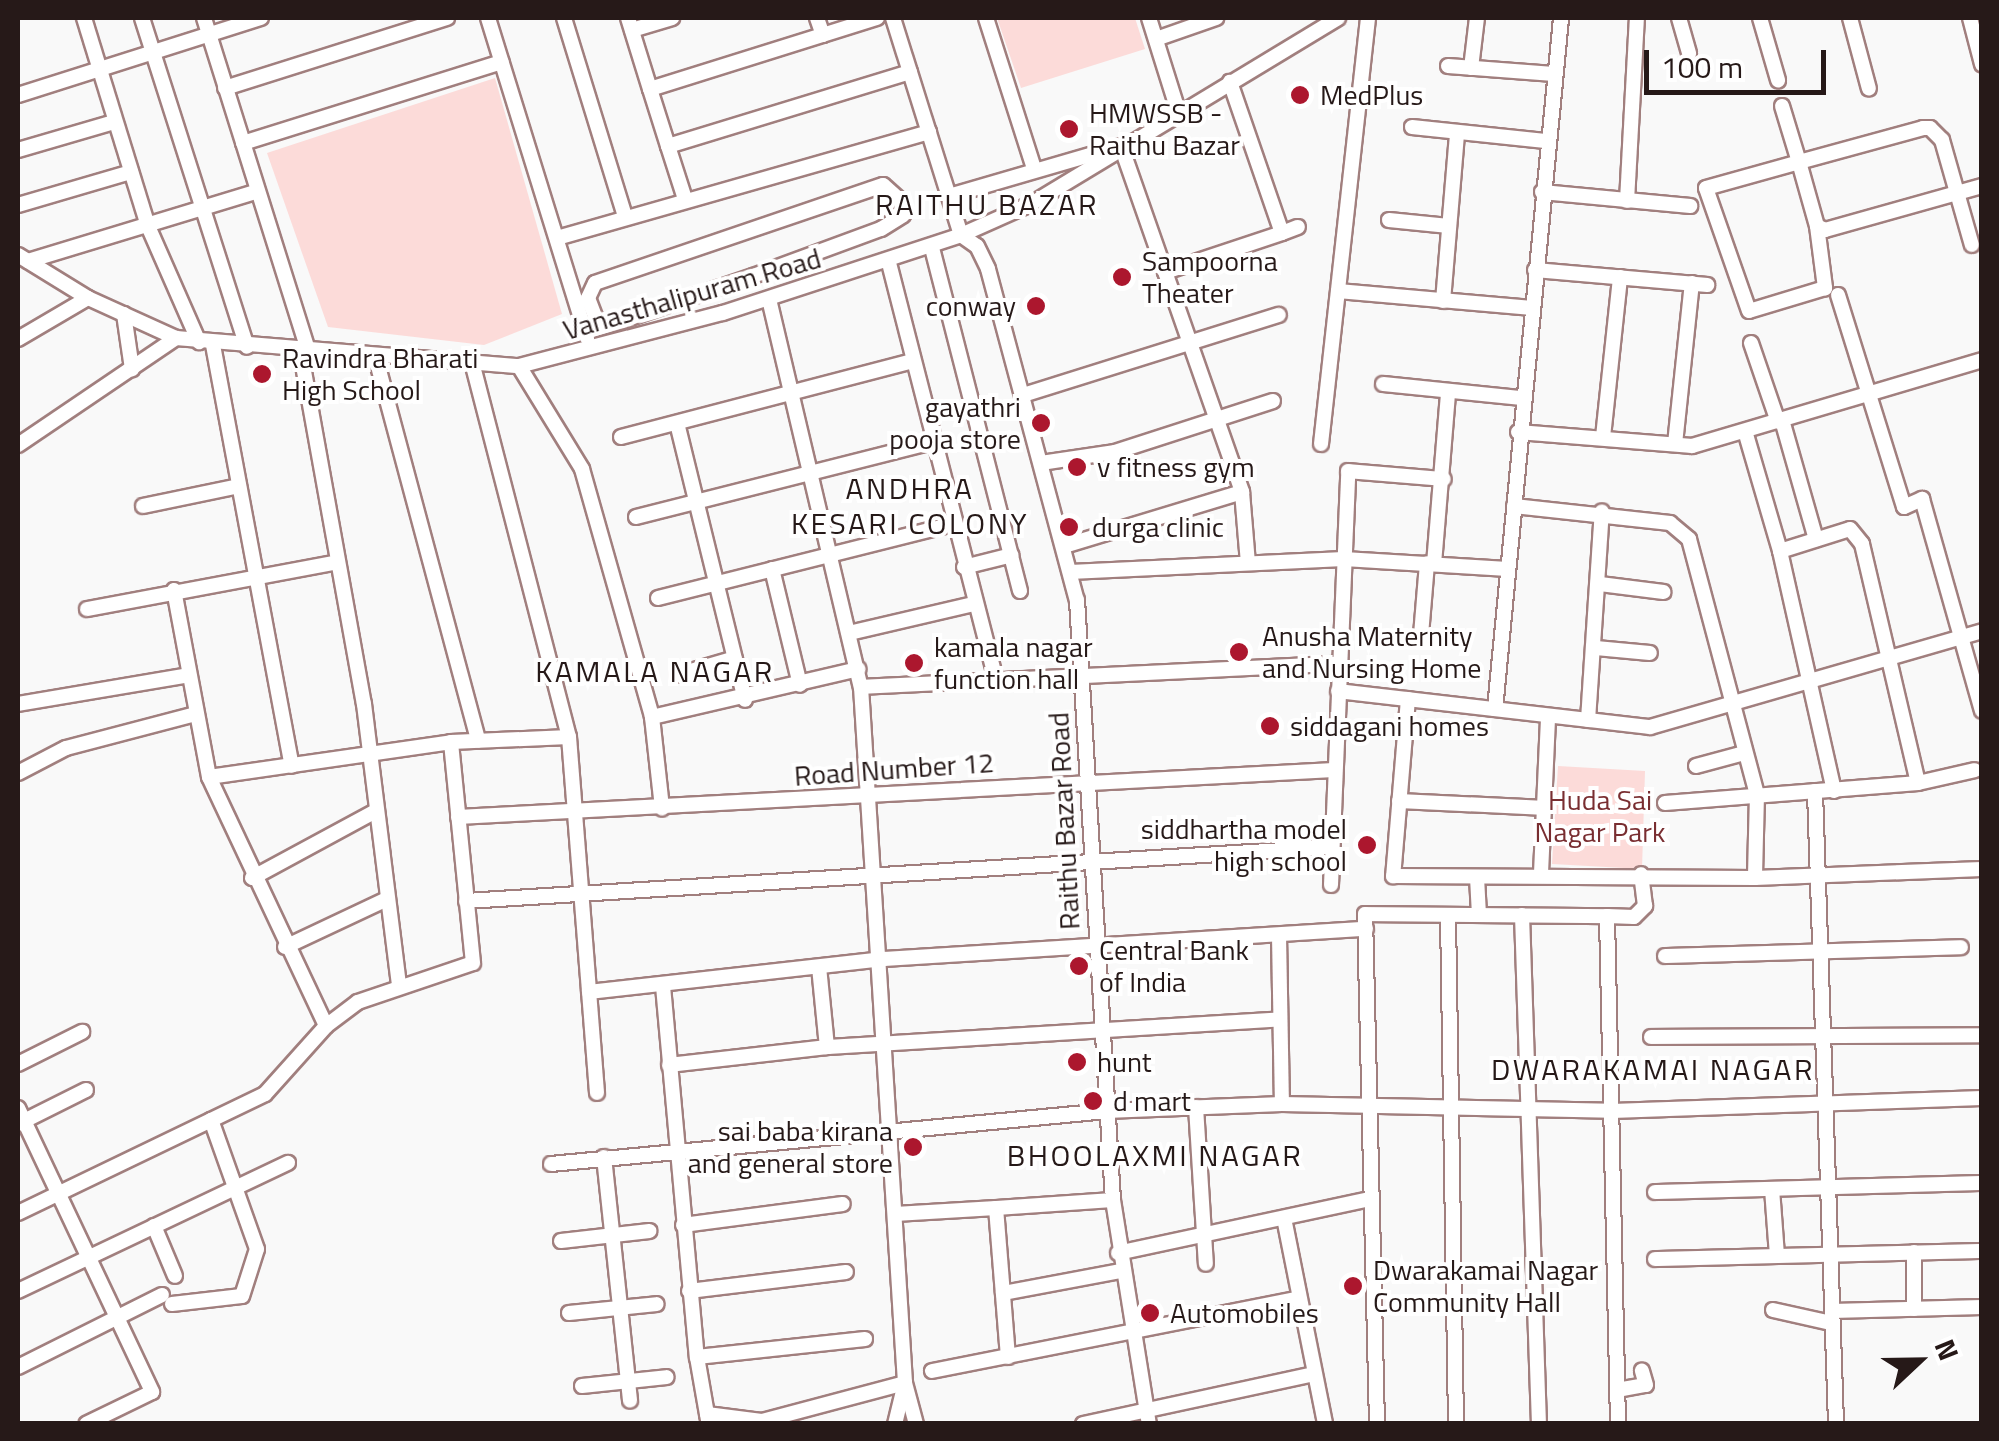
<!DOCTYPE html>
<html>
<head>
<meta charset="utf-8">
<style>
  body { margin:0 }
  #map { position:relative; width:1999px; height:1441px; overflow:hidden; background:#f9f9f9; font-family:"Titillium Web",sans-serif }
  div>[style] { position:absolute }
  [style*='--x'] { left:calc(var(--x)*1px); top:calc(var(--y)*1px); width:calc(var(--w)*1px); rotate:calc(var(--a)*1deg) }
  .green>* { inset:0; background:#fcdbd9 }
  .roads { filter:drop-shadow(2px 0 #a17f7e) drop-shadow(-2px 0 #a17f7e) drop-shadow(0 2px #a17f7e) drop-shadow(0 -2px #a17f7e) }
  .minor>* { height:14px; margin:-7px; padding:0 7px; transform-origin:7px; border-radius:7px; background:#fff }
  .dots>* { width:28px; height:28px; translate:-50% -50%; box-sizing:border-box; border:5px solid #fff; border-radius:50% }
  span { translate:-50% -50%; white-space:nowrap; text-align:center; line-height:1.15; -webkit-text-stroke:8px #fff; paint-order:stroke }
  .poi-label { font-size:28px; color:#261918 }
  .left { translate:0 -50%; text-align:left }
  .right { translate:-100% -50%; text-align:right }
  .street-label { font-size:28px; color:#261918 }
  .park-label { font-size:28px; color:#792e31 }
  .neighbourhood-label { font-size:30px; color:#261918; letter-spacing:2.5px }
  .frame { position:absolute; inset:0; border:20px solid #261918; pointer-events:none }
  .north { position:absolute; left:1869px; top:1311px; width:100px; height:100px; -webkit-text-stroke:8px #fff; paint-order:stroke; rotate:68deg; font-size:28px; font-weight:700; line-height:40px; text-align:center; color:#261918 }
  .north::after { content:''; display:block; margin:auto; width:35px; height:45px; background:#261918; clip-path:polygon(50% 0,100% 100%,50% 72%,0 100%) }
  .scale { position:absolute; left:1644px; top:50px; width:182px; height:45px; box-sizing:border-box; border:5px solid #261918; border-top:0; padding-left:12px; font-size:30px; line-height:35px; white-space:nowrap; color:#261918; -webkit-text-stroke:8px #fff; paint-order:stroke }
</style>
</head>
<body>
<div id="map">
  <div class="green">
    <i style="clip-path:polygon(997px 18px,1135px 18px,1145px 49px,1021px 88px)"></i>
    <i style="clip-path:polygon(495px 78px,562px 314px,484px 345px,328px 327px,267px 153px)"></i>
    <i style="clip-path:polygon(1558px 766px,1645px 771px,1642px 869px,1552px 864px)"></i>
  </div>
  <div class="roads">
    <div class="minor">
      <i style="--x:84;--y:18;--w:218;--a:72.9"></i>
      <i style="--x:148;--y:226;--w:127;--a:66.3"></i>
      <i style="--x:142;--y:18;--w:345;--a:72.3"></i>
      <i style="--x:204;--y:18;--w:347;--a:72.6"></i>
      <i style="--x:488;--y:18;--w:335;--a:72.8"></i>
      <i style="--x:564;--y:18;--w:207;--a:72.9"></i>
      <i style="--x:628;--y:18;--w:74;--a:72.8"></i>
      <i style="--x:650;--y:89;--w:238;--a:-17.4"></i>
      <i style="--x:817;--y:18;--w:18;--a:71"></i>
      <i style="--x:893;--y:18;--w:227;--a:72.6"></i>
      <i style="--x:986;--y:18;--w:157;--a:72.3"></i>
      <i style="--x:1149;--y:18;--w:101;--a:72.6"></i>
      <i style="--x:1679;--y:18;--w:37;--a:74"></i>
      <i style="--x:1760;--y:18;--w:65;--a:73.8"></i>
      <i style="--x:1850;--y:18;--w:73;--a:75"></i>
      <i style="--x:1970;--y:18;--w:48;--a:75.4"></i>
      <i style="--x:632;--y:30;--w:42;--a:-16.7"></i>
      <i style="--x:1156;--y:39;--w:64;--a:-19.3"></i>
      <i style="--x:1448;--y:66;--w:106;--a:4.3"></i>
      <i style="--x:1471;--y:68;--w:50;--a:-83.2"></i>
      <i style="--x:225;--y:88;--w:233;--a:-17.5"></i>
      <i style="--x:650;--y:89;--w:60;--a:72.5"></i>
      <i style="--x:18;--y:95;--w:255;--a:-17.6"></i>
      <i style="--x:1782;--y:106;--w:59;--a:73.1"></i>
      <i style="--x:1799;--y:162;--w:66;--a:74.3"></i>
      <i style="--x:1817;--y:226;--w:63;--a:82.6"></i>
      <i style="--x:1825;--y:288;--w:79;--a:163.2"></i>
      <i style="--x:1749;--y:311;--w:130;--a:-109.3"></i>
      <i style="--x:1706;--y:188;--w:97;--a:-15.6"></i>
      <i style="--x:1799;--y:162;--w:129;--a:-15.3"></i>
      <i style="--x:1923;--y:128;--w:7;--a:0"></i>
      <i style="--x:1930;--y:128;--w:17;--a:45"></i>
      <i style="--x:1942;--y:140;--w:109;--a:74.1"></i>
      <i style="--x:1412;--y:127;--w:134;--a:6"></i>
      <i style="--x:243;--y:143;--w:271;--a:-17.4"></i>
      <i style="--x:18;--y:150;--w:100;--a:-16.3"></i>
      <i style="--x:1542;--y:192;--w:149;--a:5.4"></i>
      <i style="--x:949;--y:196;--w:179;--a:-16.2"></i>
      <i style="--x:1121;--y:146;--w:367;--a:70.7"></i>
      <i style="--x:1242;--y:492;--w:71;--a:85.2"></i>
      <i style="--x:685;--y:199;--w:56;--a:-107.8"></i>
      <i style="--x:668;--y:146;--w:253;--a:-17"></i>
      <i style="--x:1627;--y:201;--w:183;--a:-86.9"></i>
      <i style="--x:18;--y:205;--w:118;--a:-16.3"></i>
      <i style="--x:1389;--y:220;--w:60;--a:5.7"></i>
      <i style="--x:1817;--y:226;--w:9;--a:27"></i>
      <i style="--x:1825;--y:230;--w:163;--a:-15.7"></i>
      <i style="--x:1282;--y:233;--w:17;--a:-21"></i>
      <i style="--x:961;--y:235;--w:19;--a:35"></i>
      <i style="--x:977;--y:246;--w:25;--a:64"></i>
      <i style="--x:988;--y:269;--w:343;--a:75"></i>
      <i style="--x:1077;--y:600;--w:601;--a:86.57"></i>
      <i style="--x:1113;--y:1200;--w:227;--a:80.9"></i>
      <i style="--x:557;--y:238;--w:387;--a:-15.9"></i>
      <i style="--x:932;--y:248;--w:354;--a:75.6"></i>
      <i style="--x:18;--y:255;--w:82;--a:31.6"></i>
      <i style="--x:88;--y:298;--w:97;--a:24.4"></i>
      <i style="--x:176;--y:338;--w:344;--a:4.7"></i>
      <i style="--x:519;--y:366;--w:211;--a:-14.6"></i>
      <i style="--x:723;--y:313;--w:250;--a:-18.1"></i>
      <i style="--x:961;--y:235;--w:77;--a:-23.9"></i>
      <i style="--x:1031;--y:204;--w:359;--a:-31.2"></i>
      <i style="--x:28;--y:261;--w:240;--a:-16.9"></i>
      <i style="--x:889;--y:263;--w:430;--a:75.6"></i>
      <i style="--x:1535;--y:270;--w:173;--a:5"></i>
      <i style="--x:1165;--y:272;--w:123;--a:-18.4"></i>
      <i style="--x:1282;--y:233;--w:160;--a:-109"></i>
      <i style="--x:1338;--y:291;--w:195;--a:5"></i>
      <i style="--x:1838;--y:295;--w:222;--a:72.7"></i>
      <i style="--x:1904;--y:507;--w:20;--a:-24"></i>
      <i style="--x:1922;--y:499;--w:220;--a:74.2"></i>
      <i style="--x:769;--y:299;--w:399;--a:76.7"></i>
      <i style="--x:861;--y:687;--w:697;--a:86.38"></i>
      <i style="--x:905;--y:1383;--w:42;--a:103.7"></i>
      <i style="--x:1443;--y:301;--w:168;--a:-85.2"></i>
      <i style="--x:124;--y:314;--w:56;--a:81.7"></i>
      <i style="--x:585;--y:332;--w:34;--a:-17"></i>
      <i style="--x:618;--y:322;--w:143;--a:-18.8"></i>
      <i style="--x:753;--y:276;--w:136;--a:-20.2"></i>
      <i style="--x:881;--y:229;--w:26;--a:-32"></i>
      <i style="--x:903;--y:215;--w:14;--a:-98"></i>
      <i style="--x:901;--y:201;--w:24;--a:-138"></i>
      <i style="--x:883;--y:185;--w:304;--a:161.2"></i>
      <i style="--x:595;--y:283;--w:17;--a:115"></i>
      <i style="--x:588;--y:298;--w:31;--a:69"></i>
      <i style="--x:18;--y:339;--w:81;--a:-30.4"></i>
      <i style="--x:1751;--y:343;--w:83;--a:71.1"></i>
      <i style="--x:213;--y:345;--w:428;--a:79.4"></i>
      <i style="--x:300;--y:349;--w:361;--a:79.8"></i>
      <i style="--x:364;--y:704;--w:283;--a:82.9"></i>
      <i style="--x:375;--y:355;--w:399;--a:75"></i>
      <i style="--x:473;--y:366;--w:383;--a:75.5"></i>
      <i style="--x:569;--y:737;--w:357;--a:85.5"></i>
      <i style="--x:519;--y:366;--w:121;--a:58.5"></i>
      <i style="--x:582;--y:469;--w:258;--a:74.2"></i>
      <i style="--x:652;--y:717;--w:92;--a:83.7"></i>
      <i style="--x:1383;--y:384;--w:140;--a:5.8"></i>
      <i style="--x:1023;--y:395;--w:268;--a:-17.4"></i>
      <i style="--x:1782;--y:420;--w:124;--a:74.1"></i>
      <i style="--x:677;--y:423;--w:285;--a:76.2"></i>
      <i style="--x:1745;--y:431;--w:125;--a:73.7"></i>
      <i style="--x:1780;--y:551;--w:246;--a:77.3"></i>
      <i style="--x:1518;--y:432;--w:175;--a:4.6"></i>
      <i style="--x:1692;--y:446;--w:302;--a:-16.5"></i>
      <i style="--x:621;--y:437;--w:302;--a:-14.6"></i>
      <i style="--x:1603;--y:437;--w:161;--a:-83.9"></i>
      <i style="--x:1321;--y:444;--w:429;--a:-83.7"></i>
      <i style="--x:1675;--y:444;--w:162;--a:-84"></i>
      <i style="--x:18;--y:445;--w:191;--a:-34.1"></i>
      <i style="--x:1041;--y:463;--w:75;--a:-8.5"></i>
      <i style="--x:1115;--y:452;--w:166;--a:-17.9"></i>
      <i style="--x:143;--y:506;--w:98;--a:-11.8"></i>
      <i style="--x:1514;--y:506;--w:157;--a:6.2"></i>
      <i style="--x:1670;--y:523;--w:25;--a:40"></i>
      <i style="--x:1689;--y:539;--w:264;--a:75.1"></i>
      <i style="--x:1757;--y:794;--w:84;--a:91.4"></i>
      <i style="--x:636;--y:517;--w:306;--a:-14.2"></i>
      <i style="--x:1064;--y:546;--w:186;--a:-16.9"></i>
      <i style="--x:1780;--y:551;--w:73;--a:-17.4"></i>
      <i style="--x:1850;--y:529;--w:19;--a:51"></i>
      <i style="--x:1862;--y:544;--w:245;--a:76.8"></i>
      <i style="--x:1434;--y:564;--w:173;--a:-85.3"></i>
      <i style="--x:964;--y:567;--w:49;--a:-14"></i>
      <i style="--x:772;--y:569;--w:119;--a:76.4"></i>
      <i style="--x:1070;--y:572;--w:274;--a:-2.7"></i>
      <i style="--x:1344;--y:559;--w:164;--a:3.5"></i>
      <i style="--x:1600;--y:584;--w:64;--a:7.2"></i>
      <i style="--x:174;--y:590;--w:190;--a:79.4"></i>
      <i style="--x:209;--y:777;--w:275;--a:64.8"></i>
      <i style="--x:658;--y:598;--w:304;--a:-14.1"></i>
      <i style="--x:87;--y:609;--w:255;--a:-10.6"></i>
      <i style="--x:849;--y:633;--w:128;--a:-13.1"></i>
      <i style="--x:1421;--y:635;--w:72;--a:-85.2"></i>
      <i style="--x:1596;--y:648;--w:54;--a:5.3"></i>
      <i style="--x:677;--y:675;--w:60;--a:-16.3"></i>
      <i style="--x:861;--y:687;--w:479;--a:-2.8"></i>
      <i style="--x:1338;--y:691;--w:314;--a:6.6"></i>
      <i style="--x:1650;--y:727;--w:346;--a:-16.1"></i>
      <i style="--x:1408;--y:699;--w:178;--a:94.8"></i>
      <i style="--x:1393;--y:876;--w:362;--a:0.3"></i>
      <i style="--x:1755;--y:878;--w:227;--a:-2.3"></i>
      <i style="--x:18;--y:704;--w:173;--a:-9.6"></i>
      <i style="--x:1495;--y:709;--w:694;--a:-84.54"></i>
      <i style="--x:652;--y:717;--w:212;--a:-13.1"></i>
      <i style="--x:1588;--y:720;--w:209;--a:-86.2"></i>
      <i style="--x:1696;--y:766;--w:50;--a:-15.2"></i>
      <i style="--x:18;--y:773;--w:54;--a:-27.5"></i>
      <i style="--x:66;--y:748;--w:134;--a:-14.7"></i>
      <i style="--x:209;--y:777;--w:245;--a:-8.2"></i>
      <i style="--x:451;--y:742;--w:118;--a:-2.4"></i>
      <i style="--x:1815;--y:791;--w:633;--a:88.1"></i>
      <i style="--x:1399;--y:801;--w:147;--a:2.7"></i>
      <i style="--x:1665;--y:803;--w:254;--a:-4.5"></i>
      <i style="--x:1918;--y:783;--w:58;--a:-12.8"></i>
      <i style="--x:458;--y:817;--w:877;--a:-3.07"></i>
      <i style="--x:1541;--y:873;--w:157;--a:-87.4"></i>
      <i style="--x:1477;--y:877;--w:38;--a:87"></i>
      <i style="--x:252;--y:878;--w:141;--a:-28.4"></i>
      <i style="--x:1331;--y:885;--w:414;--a:-87.6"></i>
      <i style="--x:1348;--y:471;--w:96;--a:4.8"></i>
      <i style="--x:466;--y:901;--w:868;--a:-3.57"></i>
      <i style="--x:1448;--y:915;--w:509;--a:89.1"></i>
      <i style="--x:1522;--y:915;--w:509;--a:88.09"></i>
      <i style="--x:1607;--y:916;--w:27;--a:2"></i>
      <i style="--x:1634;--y:917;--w:16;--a:-45"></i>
      <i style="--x:1645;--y:906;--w:32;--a:-97"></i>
      <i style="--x:1279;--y:935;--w:169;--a:89"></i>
      <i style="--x:285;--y:947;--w:113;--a:-25.2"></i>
      <i style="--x:1665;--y:956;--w:296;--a:-1.7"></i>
      <i style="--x:663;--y:986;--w:373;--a:84.8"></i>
      <i style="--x:697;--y:1357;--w:169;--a:-6.1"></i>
      <i style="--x:589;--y:992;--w:296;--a:-6.4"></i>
      <i style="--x:883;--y:959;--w:484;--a:-3.6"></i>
      <i style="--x:1651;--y:1037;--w:331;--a:-0.3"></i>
      <i style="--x:827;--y:1047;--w:453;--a:-3.5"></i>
      <i style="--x:18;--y:1064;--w:72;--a:-26.6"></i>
      <i style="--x:669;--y:1065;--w:159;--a:-6.5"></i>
      <i style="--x:827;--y:1047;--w:80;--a:-95.7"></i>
      <i style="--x:1196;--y:1107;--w:157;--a:86.4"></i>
      <i style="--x:18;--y:1108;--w:314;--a:64.7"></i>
      <i style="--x:152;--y:1392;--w:73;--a:154.1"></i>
      <i style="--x:18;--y:1124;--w:76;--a:-26.6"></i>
      <i style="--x:604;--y:1157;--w:245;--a:83.9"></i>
      <i style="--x:551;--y:1164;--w:558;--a:-5.45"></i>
      <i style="--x:1106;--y:1111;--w:176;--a:-2.3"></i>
      <i style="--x:1282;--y:1104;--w:330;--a:1.2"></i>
      <i style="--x:1612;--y:1111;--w:370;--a:-2"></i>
      <i style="--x:1772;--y:1189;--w:66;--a:85.7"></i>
      <i style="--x:1655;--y:1192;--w:327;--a:-1.6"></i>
      <i style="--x:18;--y:1213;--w:274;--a:-25.7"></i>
      <i style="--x:265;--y:1094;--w:91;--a:-48.1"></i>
      <i style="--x:326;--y:1026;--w:40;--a:-37"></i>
      <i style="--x:358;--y:1002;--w:121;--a:-18.7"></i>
      <i style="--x:473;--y:963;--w:222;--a:-95.7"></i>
      <i style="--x:895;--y:1214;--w:101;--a:-3.4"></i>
      <i style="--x:1284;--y:1218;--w:210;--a:78.7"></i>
      <i style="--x:683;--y:1225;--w:161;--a:-7.5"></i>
      <i style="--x:154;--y:1226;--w:54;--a:67.2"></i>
      <i style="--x:561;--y:1241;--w:89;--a:-6.5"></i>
      <i style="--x:1118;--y:1253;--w:257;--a:-12.1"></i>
      <i style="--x:1655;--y:1259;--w:327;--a:-1.4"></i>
      <i style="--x:18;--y:1291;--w:299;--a:-25.4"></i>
      <i style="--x:689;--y:1291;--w:158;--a:-6.9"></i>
      <i style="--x:1003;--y:1293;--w:120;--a:-10.6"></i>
      <i style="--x:172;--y:1304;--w:70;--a:-6.5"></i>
      <i style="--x:242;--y:1296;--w:49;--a:-72.3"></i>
      <i style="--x:257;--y:1249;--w:137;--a:-109.6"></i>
      <i style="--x:1914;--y:1309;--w:57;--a:-90"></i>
      <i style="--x:1773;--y:1310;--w:59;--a:12.6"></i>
      <i style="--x:1832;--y:1311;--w:150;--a:-1.5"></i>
      <i style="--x:569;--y:1313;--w:88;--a:-5.8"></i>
      <i style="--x:697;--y:1357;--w:64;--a:80.1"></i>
      <i style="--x:1008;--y:1357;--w:149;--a:-94.6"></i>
      <i style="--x:996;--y:1208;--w:117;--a:-3.9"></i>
      <i style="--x:18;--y:1367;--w:161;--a:-26.6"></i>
      <i style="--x:932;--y:1371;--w:374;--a:-11.2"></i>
      <i style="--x:582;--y:1386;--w:85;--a:-6"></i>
      <i style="--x:1617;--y:1390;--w:29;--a:-10"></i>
      <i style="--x:1646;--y:1385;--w:15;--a:-106"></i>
      <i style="--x:707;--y:1414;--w:55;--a:7.3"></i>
      <i style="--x:762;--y:1421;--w:148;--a:-14.9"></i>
      <i style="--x:905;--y:1383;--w:42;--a:75"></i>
      <i style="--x:1083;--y:1424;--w:237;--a:-12.2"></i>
      <i style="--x:1377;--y:1424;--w:510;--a:-91.35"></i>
      <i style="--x:1365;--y:914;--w:242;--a:0.5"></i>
      <i style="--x:1607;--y:916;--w:508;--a:88.76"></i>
    </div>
  </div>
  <div class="dots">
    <i style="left:1300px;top:95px;background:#ac172e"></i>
    <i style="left:1069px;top:129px;background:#ac172e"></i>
    <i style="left:1122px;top:277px;background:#ac172e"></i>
    <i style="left:1036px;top:306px;background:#ac172e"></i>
    <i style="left:262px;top:374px;background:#ac172e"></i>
    <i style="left:1041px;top:423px;background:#ac172e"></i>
    <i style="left:1077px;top:467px;background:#ac172e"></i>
    <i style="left:1069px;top:527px;background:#ac172e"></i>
    <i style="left:1239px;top:652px;background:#ac172e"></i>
    <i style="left:914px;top:663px;background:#ac172e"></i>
    <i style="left:1270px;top:726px;background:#ac172e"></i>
    <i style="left:1367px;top:845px;background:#ac172e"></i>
    <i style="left:1079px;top:966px;background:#ac172e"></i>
    <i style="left:1077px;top:1062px;background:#ac172e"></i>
    <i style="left:1093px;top:1101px;background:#ac172e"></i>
    <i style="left:913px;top:1147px;background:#ac172e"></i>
    <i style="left:1353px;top:1286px;background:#ac172e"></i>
    <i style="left:1150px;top:1313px;background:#ac172e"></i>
  </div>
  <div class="poi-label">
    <span class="left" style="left:1320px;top:95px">MedPlus</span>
    <span class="left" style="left:1089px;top:129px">HMWSSB -<br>Raithu Bazar</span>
    <span class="left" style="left:1142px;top:277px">Sampoorna<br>Theater</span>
    <span class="right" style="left:1016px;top:306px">conway</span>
    <span class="left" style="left:282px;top:374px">Ravindra Bharati<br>High School</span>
    <span class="right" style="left:1021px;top:423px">gayathri<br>pooja store</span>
    <span class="left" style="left:1097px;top:467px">v fitness gym</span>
    <span class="left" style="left:1092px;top:527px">durga clinic</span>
    <span class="left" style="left:1262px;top:652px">Anusha Maternity<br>and Nursing Home</span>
    <span class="left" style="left:934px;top:663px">kamala nagar<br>function hall</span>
    <span class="left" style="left:1290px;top:726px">siddagani homes</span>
    <span class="right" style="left:1347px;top:845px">siddhartha model<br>high school</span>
    <span class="left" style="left:1099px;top:966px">Central Bank<br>of India</span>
    <span class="left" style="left:1097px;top:1062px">hunt</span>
    <span class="left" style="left:1113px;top:1101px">d mart</span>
    <span class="right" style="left:893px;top:1147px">sai baba kirana<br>and general store</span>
    <span class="left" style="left:1373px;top:1286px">Dwarakamai Nagar<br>Community Hall</span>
    <span class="left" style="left:1170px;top:1313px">Automobiles</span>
  </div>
  <div class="street-label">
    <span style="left:692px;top:294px;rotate:-16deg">Vanasthalipuram Road</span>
    <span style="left:894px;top:769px;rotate:-4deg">Road Number 12</span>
    <span style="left:1064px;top:821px;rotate:-93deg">Raithu Bazar Road</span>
  </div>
  <div class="park-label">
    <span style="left:1600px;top:816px">Huda Sai<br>Nagar Park</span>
  </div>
  <div class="neighbourhood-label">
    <span style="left:987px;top:204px">RAITHU BAZAR</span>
    <span style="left:910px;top:505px">ANDHRA<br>KESARI COLONY</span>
    <span style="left:655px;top:671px">KAMALA NAGAR</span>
    <span style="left:1653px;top:1069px">DWARAKAMAI NAGAR</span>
    <span style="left:1155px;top:1155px">BHOOLAXMI NAGAR</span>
  </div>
  <div class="frame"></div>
  <div class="north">N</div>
  <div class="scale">100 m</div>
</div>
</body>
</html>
